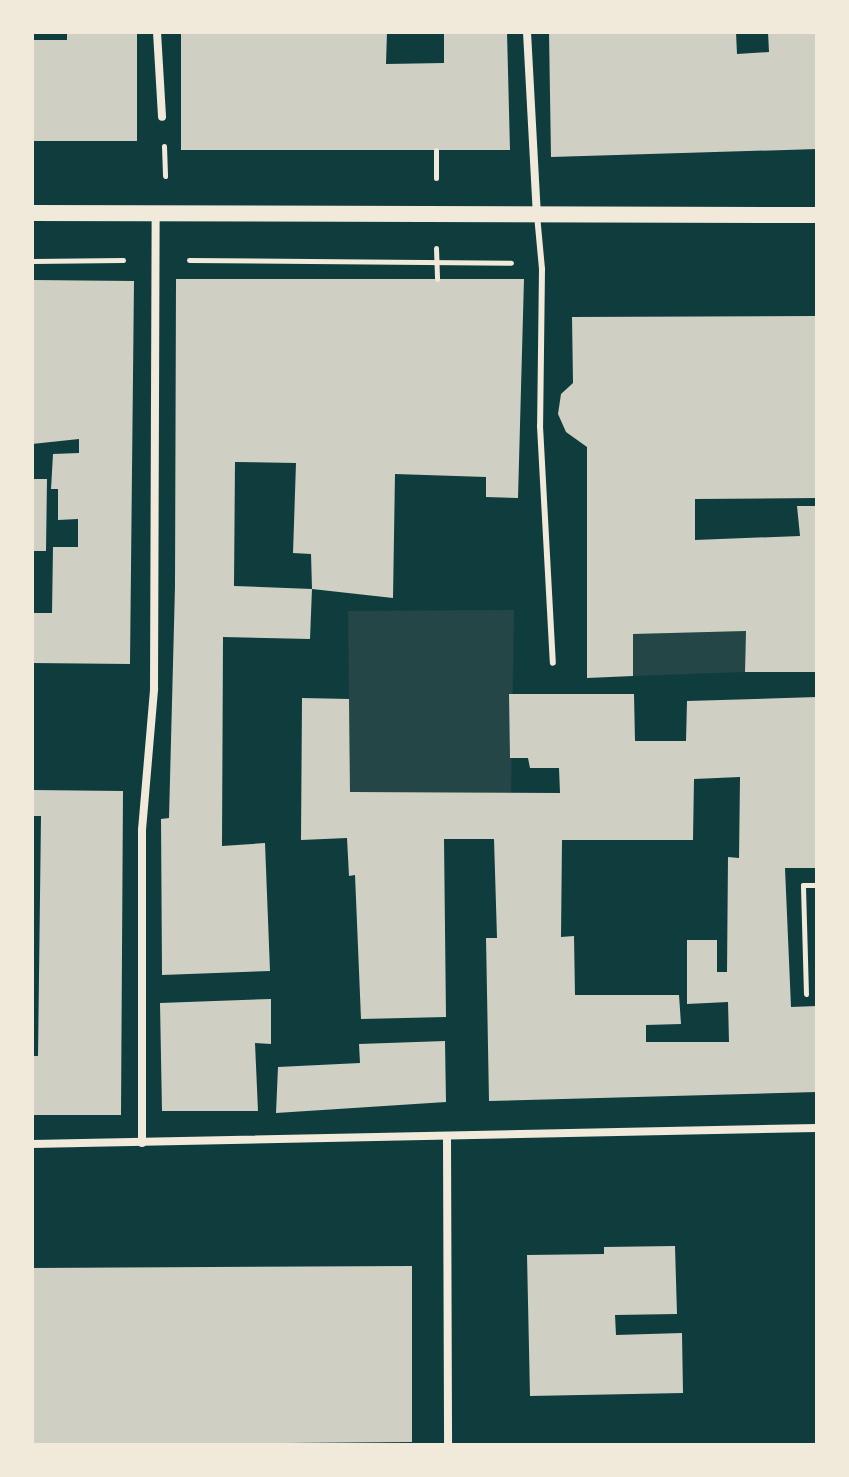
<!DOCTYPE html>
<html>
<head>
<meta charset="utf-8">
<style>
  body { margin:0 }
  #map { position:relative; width:849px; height:1477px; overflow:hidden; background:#0f3d3e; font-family:Overpass,sans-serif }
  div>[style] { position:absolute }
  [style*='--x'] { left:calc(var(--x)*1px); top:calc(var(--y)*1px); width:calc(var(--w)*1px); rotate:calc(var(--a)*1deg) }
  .green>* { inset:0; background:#244646 }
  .building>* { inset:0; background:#cfcfc3 }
  .path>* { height:5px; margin:-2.5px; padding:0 2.5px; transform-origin:2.5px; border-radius:2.5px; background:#f1e9da }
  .service>* { height:6px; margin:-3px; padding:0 3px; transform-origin:3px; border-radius:3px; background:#f1e9da }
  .minor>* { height:8px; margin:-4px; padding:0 4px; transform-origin:4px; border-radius:4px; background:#f1e9da }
  .secondary>* { height:16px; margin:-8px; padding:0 8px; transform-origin:8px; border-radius:8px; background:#f1e9da }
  span { translate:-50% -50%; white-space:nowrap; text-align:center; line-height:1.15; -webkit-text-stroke:6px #f1e9da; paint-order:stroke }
  .frame { position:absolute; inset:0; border:34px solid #f1e9da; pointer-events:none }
</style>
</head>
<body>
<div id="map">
  <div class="green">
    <i style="clip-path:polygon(514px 610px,511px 793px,350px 792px,348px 611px)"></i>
    <i style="clip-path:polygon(746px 631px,745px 672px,633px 676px,633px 634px)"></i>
  </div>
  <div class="building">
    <i style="clip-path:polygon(67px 32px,137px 32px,137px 141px,32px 141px,32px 40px,67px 40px)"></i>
    <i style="clip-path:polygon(181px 32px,387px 32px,386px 64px,444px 63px,444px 32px,507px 32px,510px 150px,181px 150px)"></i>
    <i style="clip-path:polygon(549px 32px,736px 32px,737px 54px,769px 52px,768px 32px,817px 32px,817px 149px,551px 157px)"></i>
    <i style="clip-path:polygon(176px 279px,524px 279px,518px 498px,486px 497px,486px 477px,395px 474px,393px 598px,312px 589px,311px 554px,293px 553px,296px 463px,235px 462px,234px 586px,312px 589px,310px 639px,223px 637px,222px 846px,265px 843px,270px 971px,162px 975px,161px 819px,169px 818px,175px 586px)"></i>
    <i style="clip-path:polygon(32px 280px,134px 281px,130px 664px,32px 663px,32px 613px,52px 613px,53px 547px,78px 547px,78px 519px,58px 520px,58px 489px,51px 489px,53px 454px,79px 453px,79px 439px,32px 444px)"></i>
    <i style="clip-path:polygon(817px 316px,817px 498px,695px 499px,695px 540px,800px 536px,797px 506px,817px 506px,817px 672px,745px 672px,746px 631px,633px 634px,633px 676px,587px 678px,587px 447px,566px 432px,558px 414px,561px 394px,573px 383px,572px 317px)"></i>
    <i style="clip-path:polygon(32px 479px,47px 479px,46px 551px,32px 551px)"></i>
    <i style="clip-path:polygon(evenodd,509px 694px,634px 694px,635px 741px,686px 741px,687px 701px,817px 697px,817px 868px,785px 868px,791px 1007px,817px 1006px,817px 1092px,489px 1101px,486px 938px,497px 938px,494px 839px,444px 839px,446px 1017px,361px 1019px,355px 875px,349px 876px,347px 838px,301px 840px,302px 698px,349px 699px,350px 792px,560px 793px,559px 768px,530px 768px,528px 758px,510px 758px,509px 694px,740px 777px,739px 858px,728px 857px,727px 972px,717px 972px,717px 940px,687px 940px,687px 1004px,728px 1002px,729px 1042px,646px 1042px,646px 1025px,681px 1024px,679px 995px,575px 995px,574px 936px,561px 937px,562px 840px,693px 840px,694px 779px,740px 777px)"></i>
    <i style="clip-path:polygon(32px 790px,123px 791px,121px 1115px,32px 1115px,32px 1056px,38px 1056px,41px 816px,32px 816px)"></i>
    <i style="clip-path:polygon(271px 999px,271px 1044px,255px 1043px,258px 1111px,162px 1111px,160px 1003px)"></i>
    <i style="clip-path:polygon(445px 1041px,446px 1102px,276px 1113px,278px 1067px,360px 1063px,359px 1044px)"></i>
    <i style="clip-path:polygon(675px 1246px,677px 1314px,615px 1315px,616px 1335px,682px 1333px,683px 1393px,530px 1396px,527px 1255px,604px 1254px,604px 1247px)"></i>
    <i style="clip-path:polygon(412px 1266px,412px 1442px,32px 1445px,32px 1268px)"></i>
  </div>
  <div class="path">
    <i style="--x:164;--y:146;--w:30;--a:88"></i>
    <i style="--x:436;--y:178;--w:28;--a:-90"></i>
    <i style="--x:436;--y:248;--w:31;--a:88"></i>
    <i style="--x:189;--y:260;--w:322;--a:0.5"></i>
    <i style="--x:32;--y:261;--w:91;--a:-0.6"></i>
    <i style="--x:806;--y:994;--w:109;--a:-91.6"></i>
    <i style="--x:803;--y:885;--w:14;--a:0"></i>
  </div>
  <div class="service">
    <i style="--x:537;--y:215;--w:54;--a:84.7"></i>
    <i style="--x:542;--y:269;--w:157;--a:90.7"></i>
    <i style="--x:540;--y:426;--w:237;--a:86.9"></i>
  </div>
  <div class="minor">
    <i style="--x:157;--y:32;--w:85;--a:86.6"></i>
    <i style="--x:527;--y:32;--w:182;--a:86.9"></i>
    <i style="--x:447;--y:1138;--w:307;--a:89.8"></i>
    <i style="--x:142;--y:1143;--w:313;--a:-90"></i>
    <i style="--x:142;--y:830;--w:142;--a:-85.1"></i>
    <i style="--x:154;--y:689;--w:476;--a:-89.8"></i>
    <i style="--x:32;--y:1144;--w:785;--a:-1.17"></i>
  </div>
  <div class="secondary">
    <i style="--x:32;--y:213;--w:785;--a:0.15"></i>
  </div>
  <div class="frame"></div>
</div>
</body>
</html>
